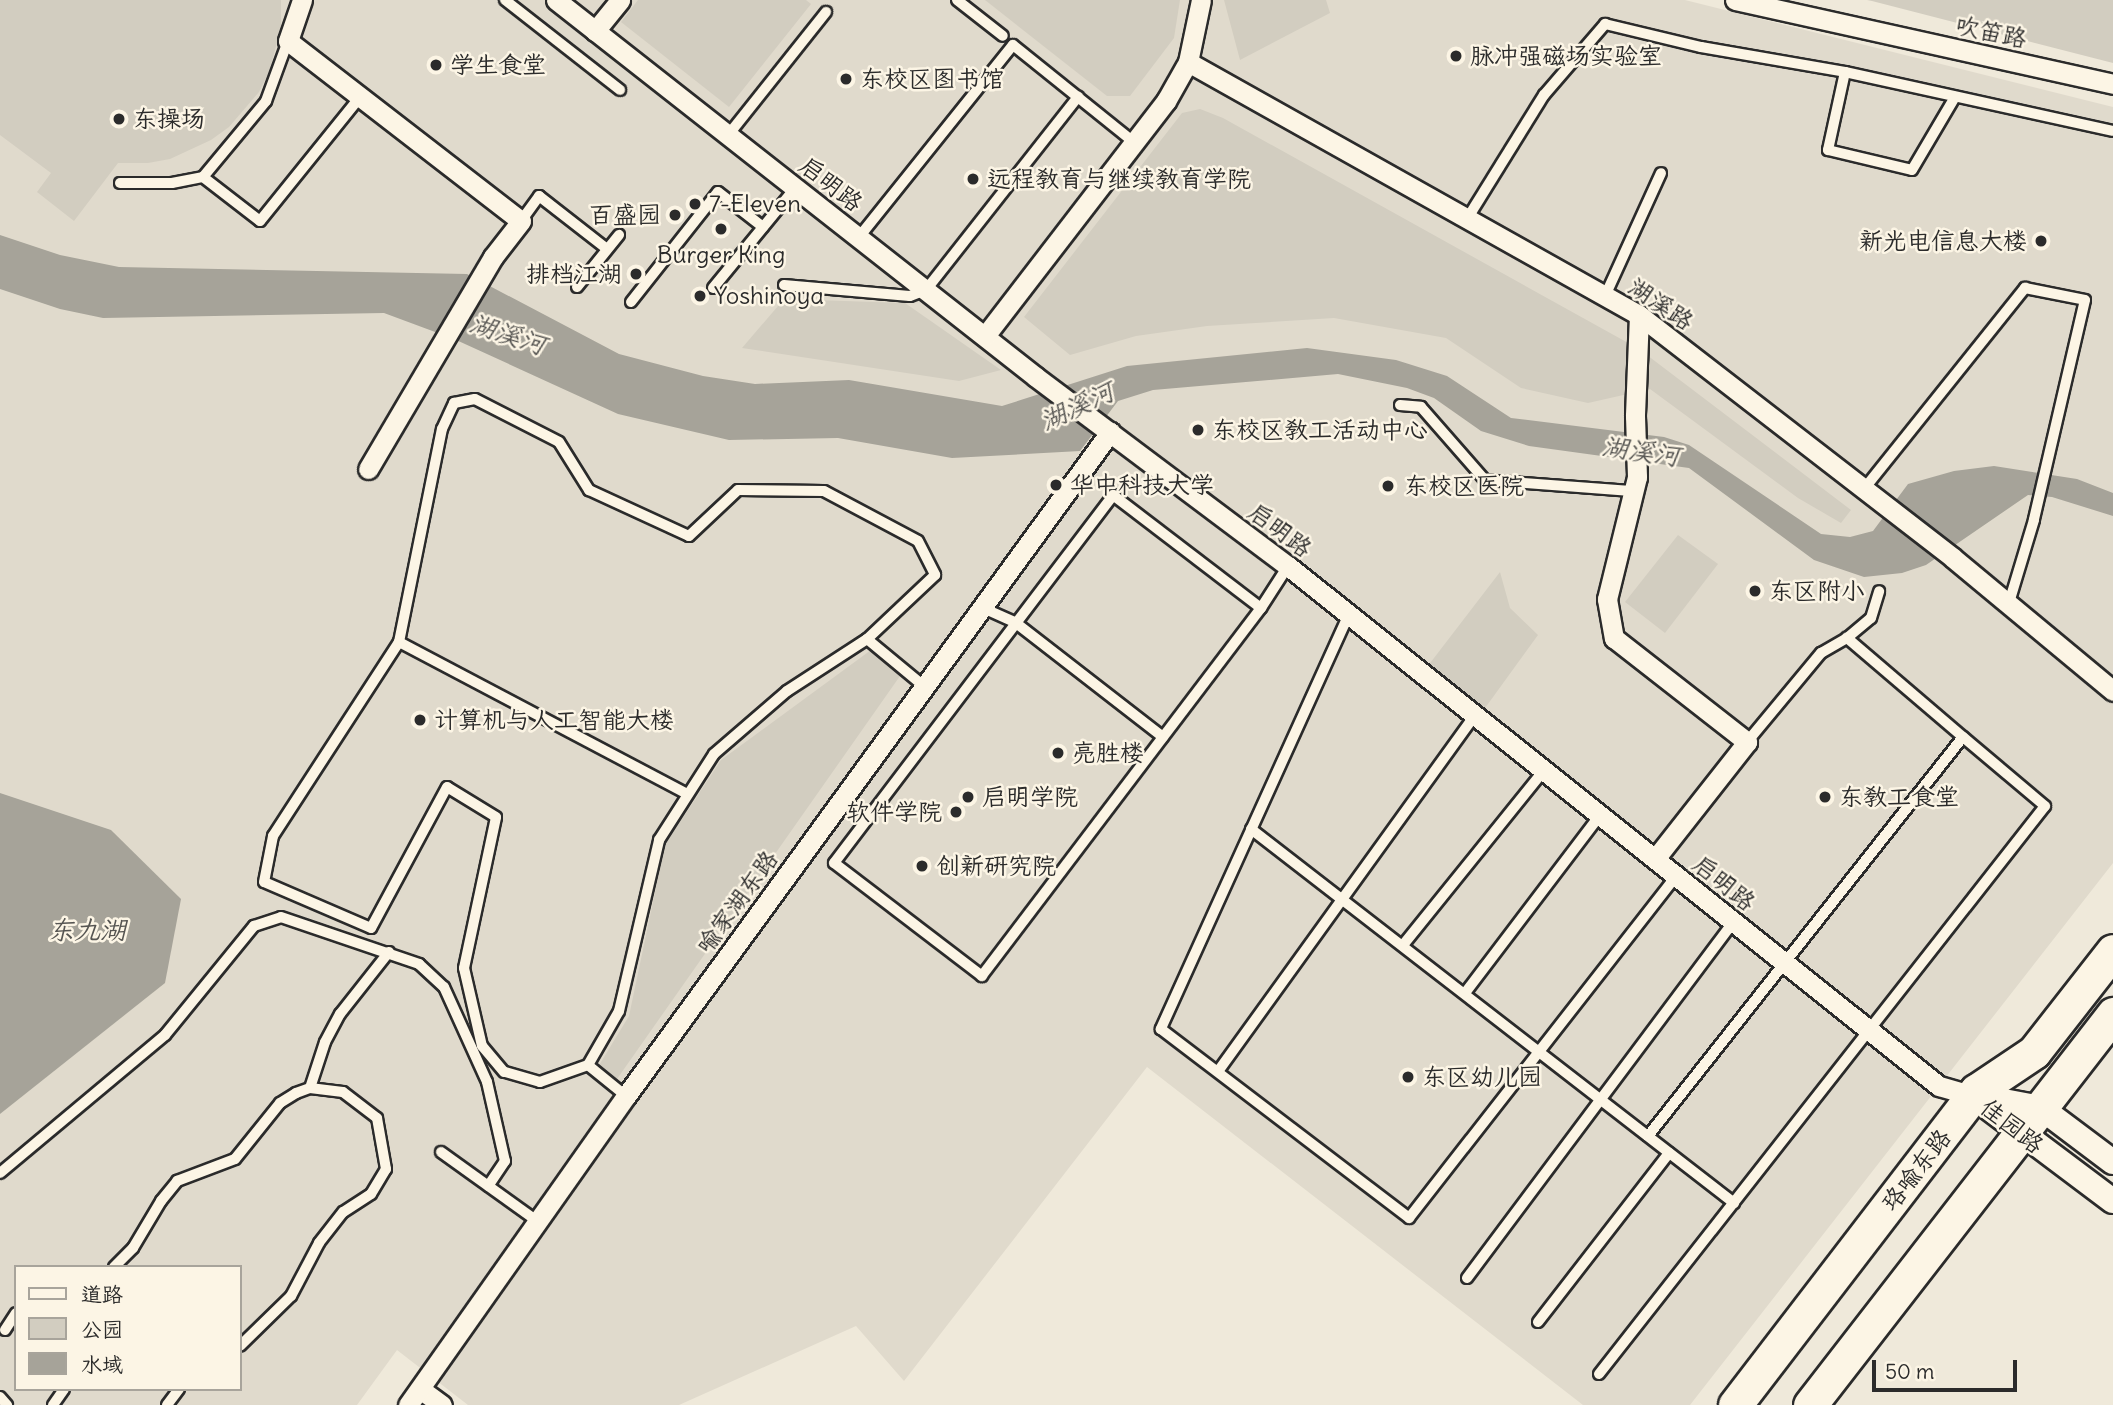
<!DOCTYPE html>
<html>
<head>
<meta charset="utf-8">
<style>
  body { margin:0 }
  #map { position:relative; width:2113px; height:1405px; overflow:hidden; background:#efe9da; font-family:Delius,"LXGW WenKai TC",sans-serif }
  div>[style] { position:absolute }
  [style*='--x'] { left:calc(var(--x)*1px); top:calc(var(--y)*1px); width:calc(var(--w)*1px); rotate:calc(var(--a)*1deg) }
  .built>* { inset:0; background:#e0dacc }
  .green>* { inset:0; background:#d2cdc0 }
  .water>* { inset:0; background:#a6a399 }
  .roads { filter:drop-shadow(2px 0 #2b2b2b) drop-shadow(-2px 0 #2b2b2b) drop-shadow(0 2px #2b2b2b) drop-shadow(0 -2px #2b2b2b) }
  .service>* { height:10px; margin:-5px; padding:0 5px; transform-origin:5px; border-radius:5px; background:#fcf5e5 }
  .minor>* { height:19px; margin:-9.5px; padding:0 9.5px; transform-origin:9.5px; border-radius:9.5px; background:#fcf5e5 }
  .tertiary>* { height:24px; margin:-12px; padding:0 12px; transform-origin:12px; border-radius:12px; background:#fcf5e5 }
  .trunk>* { height:33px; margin:-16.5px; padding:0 16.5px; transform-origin:16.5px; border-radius:16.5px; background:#fcf5e5 }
  .dots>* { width:19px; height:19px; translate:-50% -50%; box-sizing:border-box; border:4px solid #fcf5e5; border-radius:50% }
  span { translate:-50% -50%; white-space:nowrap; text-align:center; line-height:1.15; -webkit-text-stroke:5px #fcf5e5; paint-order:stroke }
  .street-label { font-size:24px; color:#2b2b2b }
  .poi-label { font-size:24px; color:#2b2b2b }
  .left { translate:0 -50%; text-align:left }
  .right { translate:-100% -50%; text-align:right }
  .water-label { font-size:26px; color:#565552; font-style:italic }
  .legend { position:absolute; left:14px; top:1265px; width:228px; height:126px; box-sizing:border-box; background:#fcf5e5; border:2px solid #a8a49b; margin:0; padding:9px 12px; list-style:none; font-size:21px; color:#2b2b2b }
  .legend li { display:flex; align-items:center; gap:14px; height:35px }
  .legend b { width:35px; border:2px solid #a8a49b }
  .scale { position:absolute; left:1872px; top:1360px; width:145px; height:32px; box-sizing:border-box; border:4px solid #2b2b2b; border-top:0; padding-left:9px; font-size:21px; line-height:24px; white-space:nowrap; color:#2b2b2b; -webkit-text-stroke:5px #fcf5e5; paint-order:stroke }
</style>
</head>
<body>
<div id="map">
  <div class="built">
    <i style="clip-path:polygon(evenodd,0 0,1685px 0,2113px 107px,2113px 863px,1690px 1405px,1583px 1405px,1147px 1067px,904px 1381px,856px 1326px,679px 1405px,468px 1405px,397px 1350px,357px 1405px,0 1405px,0 0,16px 1267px,240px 1267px,240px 1389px,16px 1389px,16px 1267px)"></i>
  </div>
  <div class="green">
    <i style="clip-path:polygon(0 0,281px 0,281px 28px,269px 72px,259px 92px,229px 127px,211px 140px,170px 159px,148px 163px,118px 163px,74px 221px,37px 192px,51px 173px,0 135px)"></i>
    <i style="clip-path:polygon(638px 0,806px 0,811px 4px,729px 107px,621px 22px)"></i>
    <i style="clip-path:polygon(985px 0,1180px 0,1174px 38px,1130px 96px,1107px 96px)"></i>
    <i style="clip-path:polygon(1224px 0,1326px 0,1330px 13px,1240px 60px)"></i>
    <i style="clip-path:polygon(1867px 0,2113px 0,2113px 63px,1872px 1px)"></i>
    <i style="clip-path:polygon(1200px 109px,1223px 118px,1639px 349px,1851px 510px,1841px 523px,1798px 498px,1650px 389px,1588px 403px,1521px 388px,1446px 338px,1334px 318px,1207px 326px,1136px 336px,1070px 355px,1024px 317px,1182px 113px)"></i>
    <i style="clip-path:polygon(784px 299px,905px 303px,1001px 370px,959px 381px,742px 348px)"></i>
    <i style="clip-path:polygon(1678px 535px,1718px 564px,1665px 633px,1625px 602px)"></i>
    <i style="clip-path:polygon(1500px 572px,1510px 608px,1538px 635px,1480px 715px,1424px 671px)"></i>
    <i style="clip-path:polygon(871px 650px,900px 676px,617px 1079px,598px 1067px,629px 1016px,665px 845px,721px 760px)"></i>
  </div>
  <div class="water">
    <i style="clip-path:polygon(0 235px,60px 255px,119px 267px,467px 274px,619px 354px,703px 376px,755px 384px,849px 380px,1002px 406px,1127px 366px,1307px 348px,1396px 360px,1447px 376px,1511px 418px,1664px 437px,1689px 445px,1821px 534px,1850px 537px,1873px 531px,1908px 484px,1954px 471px,1994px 466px,2077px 479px,2113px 493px,2113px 516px,2052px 497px,2028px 495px,1926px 565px,1902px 573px,1864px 577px,1814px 560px,1689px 468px,1529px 446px,1481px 431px,1434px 398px,1407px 388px,1338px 374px,1153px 390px,1118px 401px,1080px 451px,952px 458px,838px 438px,729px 440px,618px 414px,454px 339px,384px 313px,103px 318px,60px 309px,0 289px)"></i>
    <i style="clip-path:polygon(0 793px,111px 830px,181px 899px,165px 983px,0 1114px)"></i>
  </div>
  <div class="roads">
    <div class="service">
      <i style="--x:505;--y:0;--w:146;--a:38"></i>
      <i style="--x:957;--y:0;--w:58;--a:38"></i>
      <i style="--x:1845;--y:72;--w:80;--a:102.3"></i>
      <i style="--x:1828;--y:150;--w:86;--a:13.4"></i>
      <i style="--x:1912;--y:170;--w:85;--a:-59.5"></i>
      <i style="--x:729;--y:134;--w:156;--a:-51.5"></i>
      <i style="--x:203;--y:177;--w:72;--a:37.7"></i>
      <i style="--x:260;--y:221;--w:159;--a:-51.1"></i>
      <i style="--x:120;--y:183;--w:52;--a:0"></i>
      <i style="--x:172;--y:183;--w:32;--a:-11"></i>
      <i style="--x:203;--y:177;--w:99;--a:-50.3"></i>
      <i style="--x:266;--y:101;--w:64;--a:-69.9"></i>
      <i style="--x:1467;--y:219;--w:146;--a:-58.2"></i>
      <i style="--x:1544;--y:95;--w:94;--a:-49.3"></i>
      <i style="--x:1605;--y:24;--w:99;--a:13.5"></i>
      <i style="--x:1701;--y:47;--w:146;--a:9.8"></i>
      <i style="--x:1845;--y:72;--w:274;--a:12.4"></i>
      <i style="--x:521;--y:221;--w:31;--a:-54"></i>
      <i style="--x:539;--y:196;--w:86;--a:37.9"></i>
      <i style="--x:859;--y:237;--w:246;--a:-51.3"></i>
      <i style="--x:1013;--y:45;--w:156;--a:38.8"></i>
      <i style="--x:784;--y:285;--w:126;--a:5"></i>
      <i style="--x:910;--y:296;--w:17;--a:-21"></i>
      <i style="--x:926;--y:290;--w:246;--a:-51.8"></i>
      <i style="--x:577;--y:287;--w:67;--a:-51.1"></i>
      <i style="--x:713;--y:288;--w:129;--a:-50.6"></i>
      <i style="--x:1605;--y:296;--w:135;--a:-65.5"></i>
      <i style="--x:631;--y:302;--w:140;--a:-51.7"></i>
      <i style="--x:718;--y:192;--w:57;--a:37.9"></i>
      <i style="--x:1400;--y:405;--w:21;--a:5"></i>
      <i style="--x:1421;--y:407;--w:97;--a:48.8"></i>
      <i style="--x:1485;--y:480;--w:148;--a:4.3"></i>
      <i style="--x:1864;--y:489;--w:258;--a:-51.3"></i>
      <i style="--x:2025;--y:288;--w:61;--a:11.3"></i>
      <i style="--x:2085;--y:300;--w:226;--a:103.1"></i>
      <i style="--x:2034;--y:520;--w:90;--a:106.8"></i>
      <i style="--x:1113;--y:495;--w:186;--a:37.4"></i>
      <i style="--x:1261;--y:608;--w:462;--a:127.2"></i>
      <i style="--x:982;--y:976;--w:186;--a:-142.6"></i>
      <i style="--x:834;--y:863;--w:462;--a:-52.8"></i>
      <i style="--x:983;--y:608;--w:36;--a:24"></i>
      <i style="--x:1016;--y:623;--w:186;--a:37.8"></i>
      <i style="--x:1261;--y:608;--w:50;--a:-57.3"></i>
      <i style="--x:1349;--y:614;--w:456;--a:114.4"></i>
      <i style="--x:1161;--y:1029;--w:312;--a:37.3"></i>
      <i style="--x:1409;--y:1218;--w:434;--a:-52"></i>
      <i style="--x:399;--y:642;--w:326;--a:27.8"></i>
      <i style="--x:1747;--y:742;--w:116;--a:-50.3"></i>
      <i style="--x:1821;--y:653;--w:30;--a:-30"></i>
      <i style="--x:1847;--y:638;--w:31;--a:-40"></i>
      <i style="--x:1871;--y:618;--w:28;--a:-73"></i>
      <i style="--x:1251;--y:829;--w:611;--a:37.75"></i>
      <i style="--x:1403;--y:945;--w:225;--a:-51.1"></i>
      <i style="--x:1465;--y:993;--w:223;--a:-52.8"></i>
      <i style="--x:588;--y:1065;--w:51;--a:160.5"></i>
      <i style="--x:540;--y:1082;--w:37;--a:-164"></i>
      <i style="--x:504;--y:1072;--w:34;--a:-130"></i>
      <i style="--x:482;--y:1046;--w:80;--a:-103"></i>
      <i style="--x:464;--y:968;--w:154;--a:-78"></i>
      <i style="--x:496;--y:817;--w:57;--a:-148.5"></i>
      <i style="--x:447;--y:787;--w:160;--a:118.3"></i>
      <i style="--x:371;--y:928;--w:116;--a:-156.7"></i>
      <i style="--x:264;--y:882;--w:47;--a:-78.9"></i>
      <i style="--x:273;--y:836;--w:231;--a:-57"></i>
      <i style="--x:399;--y:642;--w:217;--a:-78.6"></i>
      <i style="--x:442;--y:429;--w:29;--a:-65"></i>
      <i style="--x:454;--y:403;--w:21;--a:-11"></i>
      <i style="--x:475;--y:399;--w:94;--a:27.1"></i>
      <i style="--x:559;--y:442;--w:57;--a:58"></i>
      <i style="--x:589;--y:490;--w:110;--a:24.7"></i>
      <i style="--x:689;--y:536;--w:67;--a:-43.2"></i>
      <i style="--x:738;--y:490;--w:86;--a:0.7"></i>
      <i style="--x:824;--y:491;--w:106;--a:28"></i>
      <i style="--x:918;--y:541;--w:38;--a:63"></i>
      <i style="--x:935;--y:575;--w:93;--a:136.7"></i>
      <i style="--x:1219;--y:1070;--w:438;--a:-54.2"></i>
      <i style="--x:310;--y:1088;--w:48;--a:-71.9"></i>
      <i style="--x:325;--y:1042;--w:32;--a:-62"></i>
      <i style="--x:340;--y:1014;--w:79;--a:-51.7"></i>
      <i style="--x:626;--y:1096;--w:49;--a:-140.8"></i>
      <i style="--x:588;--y:1065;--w:62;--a:-60.1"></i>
      <i style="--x:619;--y:1011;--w:176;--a:-76.8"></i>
      <i style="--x:659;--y:840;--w:102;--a:-57.4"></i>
      <i style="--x:714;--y:754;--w:96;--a:-40.8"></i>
      <i style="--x:787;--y:691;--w:95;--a:-33"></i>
      <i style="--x:867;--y:639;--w:75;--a:39.6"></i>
      <i style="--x:1648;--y:1136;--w:508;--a:-51.71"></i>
      <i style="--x:1963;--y:737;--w:153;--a:-139.5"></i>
      <i style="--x:441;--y:1152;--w:118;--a:35.7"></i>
      <i style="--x:0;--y:1173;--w:215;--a:-39.9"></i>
      <i style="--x:165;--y:1035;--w:141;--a:-50.8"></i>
      <i style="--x:254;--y:926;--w:28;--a:-18"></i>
      <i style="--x:281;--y:917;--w:146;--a:18.8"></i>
      <i style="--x:419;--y:964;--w:34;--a:43"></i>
      <i style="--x:444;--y:987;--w:104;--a:65.6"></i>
      <i style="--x:487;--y:1082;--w:81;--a:77.2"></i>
      <i style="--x:505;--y:1161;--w:30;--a:124"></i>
      <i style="--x:114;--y:1267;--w:27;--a:-45"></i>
      <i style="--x:133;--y:1248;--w:55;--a:-59.2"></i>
      <i style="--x:161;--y:1201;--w:26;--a:-51"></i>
      <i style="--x:177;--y:1181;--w:62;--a:-20.8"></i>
      <i style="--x:235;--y:1159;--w:72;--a:-51.2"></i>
      <i style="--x:280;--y:1103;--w:19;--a:-32"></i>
      <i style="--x:296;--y:1093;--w:15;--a:-20"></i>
      <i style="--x:310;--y:1088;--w:33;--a:7"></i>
      <i style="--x:343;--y:1092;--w:43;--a:37.4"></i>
      <i style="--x:377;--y:1118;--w:52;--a:80"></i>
      <i style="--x:386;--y:1169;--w:29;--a:121"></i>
      <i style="--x:371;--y:1194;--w:33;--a:147"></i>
      <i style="--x:343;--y:1212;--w:39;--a:128"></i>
      <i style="--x:319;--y:1243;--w:60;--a:117.8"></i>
      <i style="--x:291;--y:1296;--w:71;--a:135.6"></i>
      <i style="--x:1467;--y:1278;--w:444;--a:-53.2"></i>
      <i style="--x:1538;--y:1322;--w:214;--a:-52.2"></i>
      <i style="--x:5;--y:1330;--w:20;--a:-57"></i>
      <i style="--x:1599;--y:1374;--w:722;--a:-51.86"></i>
      <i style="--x:2045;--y:806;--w:107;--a:-139.9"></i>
      <i style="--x:0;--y:1397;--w:11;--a:49"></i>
      <i style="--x:53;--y:1405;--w:19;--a:-55"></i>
      <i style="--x:167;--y:1405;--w:20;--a:-53"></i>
    </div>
    <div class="minor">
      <i style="--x:302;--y:0;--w:43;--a:108.9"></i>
      <i style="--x:288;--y:41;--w:294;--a:37.7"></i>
      <i style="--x:521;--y:221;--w:46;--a:127.9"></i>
      <i style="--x:493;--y:257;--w:246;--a:120.5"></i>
      <i style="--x:556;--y:0;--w:610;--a:38.15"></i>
      <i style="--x:1036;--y:377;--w:315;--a:36.9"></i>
      <i style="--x:1288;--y:566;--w:833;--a:38.62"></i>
      <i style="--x:1939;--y:1086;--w:35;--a:16"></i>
      <i style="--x:1735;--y:0;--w:387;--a:12.5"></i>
      <i style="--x:595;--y:31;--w:40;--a:-51"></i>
      <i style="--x:1188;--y:62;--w:517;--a:29.29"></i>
      <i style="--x:1639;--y:315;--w:397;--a:37.7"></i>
      <i style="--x:1953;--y:558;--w:208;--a:39.7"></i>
      <i style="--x:1639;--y:315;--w:101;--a:92.3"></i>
      <i style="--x:1635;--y:416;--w:61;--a:88.1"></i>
      <i style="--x:1637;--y:477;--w:126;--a:103.8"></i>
      <i style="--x:1607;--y:599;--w:40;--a:80"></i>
      <i style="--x:1614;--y:638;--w:169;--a:38"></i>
      <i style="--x:1747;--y:742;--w:149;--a:128.2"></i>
      <i style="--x:985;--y:336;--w:297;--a:-52.4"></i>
      <i style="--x:1166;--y:101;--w:45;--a:-60.6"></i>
      <i style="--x:1188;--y:62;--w:63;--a:-78.2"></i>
      <i style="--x:420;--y:1389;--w:27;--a:36"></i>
      <i style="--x:408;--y:1405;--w:378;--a:-54.8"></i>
      <i style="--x:626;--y:1096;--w:822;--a:-53.91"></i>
    </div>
    <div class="tertiary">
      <i style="--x:1973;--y:1096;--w:175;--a:36.9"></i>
      <i style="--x:1977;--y:1096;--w:65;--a:10.6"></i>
      <i style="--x:2041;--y:1108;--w:90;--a:36.9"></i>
    </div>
    <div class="trunk">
      <i style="--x:1735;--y:1405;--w:396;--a:-52.5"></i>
      <i style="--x:1976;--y:1091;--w:70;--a:-33.9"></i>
      <i style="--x:2034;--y:1052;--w:128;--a:-52"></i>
      <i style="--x:1810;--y:1405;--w:495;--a:-52.2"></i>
    </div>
  </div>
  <div class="dots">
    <i style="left:1456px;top:56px;background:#2b2b2b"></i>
    <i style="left:436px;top:65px;background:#2b2b2b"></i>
    <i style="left:846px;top:79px;background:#2b2b2b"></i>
    <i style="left:119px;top:119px;background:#2b2b2b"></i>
    <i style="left:973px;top:179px;background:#2b2b2b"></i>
    <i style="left:695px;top:204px;background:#2b2b2b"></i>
    <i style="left:675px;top:215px;background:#2b2b2b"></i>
    <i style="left:721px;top:229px;background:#2b2b2b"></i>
    <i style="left:2041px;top:241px;background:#2b2b2b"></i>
    <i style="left:636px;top:274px;background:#2b2b2b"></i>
    <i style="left:700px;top:296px;background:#2b2b2b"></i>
    <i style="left:1198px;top:430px;background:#2b2b2b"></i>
    <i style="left:1056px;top:485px;background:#2b2b2b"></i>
    <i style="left:1388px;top:486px;background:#2b2b2b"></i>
    <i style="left:1755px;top:591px;background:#2b2b2b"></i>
    <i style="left:420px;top:720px;background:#2b2b2b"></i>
    <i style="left:1058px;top:753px;background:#2b2b2b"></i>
    <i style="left:968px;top:797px;background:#2b2b2b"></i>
    <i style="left:1825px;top:797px;background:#2b2b2b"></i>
    <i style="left:956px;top:812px;background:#2b2b2b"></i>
    <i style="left:922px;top:866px;background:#2b2b2b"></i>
    <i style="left:1408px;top:1077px;background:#2b2b2b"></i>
  </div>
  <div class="street-label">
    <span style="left:1991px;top:32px;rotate:12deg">吹笛路</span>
    <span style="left:831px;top:184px;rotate:38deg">启明路</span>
    <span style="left:1661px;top:304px;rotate:34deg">湖溪路</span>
    <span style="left:1280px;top:530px;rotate:37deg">启明路</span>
    <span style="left:1724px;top:883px;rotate:39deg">启明路</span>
    <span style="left:737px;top:902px;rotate:-54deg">喻家湖东路</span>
    <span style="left:2012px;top:1126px;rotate:38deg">佳园路</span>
    <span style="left:1916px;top:1170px;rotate:-52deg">珞喻东路</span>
  </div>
  <div class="poi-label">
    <span class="left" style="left:1470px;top:56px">脉冲强磁场实验室</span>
    <span class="left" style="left:450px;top:65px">学生食堂</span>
    <span class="left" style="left:860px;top:79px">东校区图书馆</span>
    <span class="left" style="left:133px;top:119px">东操场</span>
    <span class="left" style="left:987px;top:179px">远程教育与继续教育学院</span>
    <span class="left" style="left:709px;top:204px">7-Eleven</span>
    <span class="right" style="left:661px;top:215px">百盛园</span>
    <span class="right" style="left:2027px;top:241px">新光电信息大楼</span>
    <span style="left:721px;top:255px">Burger King</span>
    <span class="right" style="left:622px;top:274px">排档江湖</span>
    <span class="left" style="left:714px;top:296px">Yoshinoya</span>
    <span class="left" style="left:1212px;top:430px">东校区教工活动中心</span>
    <span class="left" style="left:1070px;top:485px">华中科技大学</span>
    <span class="left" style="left:1404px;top:486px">东校区医院</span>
    <span class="left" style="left:1769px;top:591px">东区附小</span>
    <span class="left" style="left:434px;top:720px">计算机与人工智能大楼</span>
    <span class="left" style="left:1072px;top:753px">亮胜楼</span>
    <span class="left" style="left:982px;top:797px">启明学院</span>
    <span class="left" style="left:1839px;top:797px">东教工食堂</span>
    <span class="right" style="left:942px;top:812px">软件学院</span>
    <span class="left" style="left:936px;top:866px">创新研究院</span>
    <span class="left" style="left:1422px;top:1077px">东区幼儿园</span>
  </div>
  <div class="water-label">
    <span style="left:508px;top:334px;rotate:18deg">湖溪河</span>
    <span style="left:1077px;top:406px;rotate:-25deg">湖溪河</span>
    <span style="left:1641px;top:451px;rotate:8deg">湖溪河</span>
    <span style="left:87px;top:930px">东九湖</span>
  </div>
  <ul class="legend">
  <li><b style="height:9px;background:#fcf5e5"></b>道路</li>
  <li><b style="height:19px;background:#d2cdc0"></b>公园</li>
  <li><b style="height:19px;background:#a6a399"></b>水域</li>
  </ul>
  <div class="scale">50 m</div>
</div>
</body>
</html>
